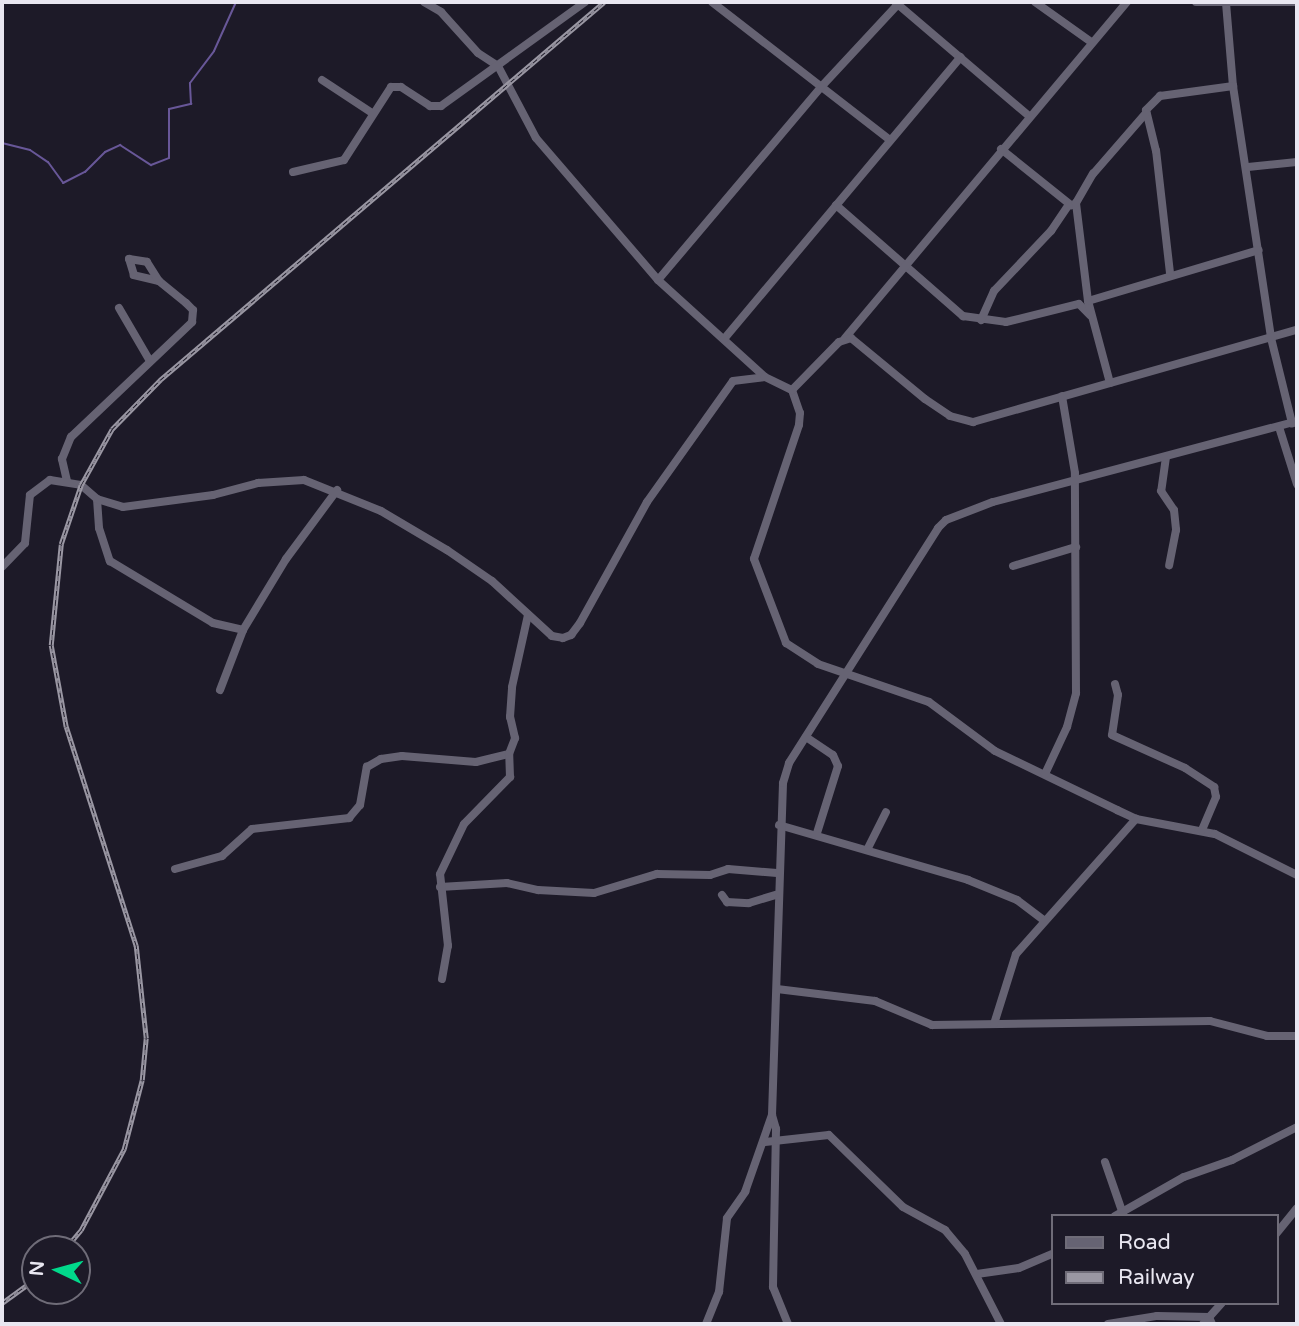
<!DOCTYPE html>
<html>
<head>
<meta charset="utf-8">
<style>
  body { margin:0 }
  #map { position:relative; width:1299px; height:1326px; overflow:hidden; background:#1d1a28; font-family:"Varela Round",sans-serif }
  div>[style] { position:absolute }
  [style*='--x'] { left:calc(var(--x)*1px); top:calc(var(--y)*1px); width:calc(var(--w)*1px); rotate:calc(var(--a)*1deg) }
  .stream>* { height:2px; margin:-1px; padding:0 1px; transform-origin:1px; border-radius:1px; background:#685798 }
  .street>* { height:8px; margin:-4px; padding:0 4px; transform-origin:4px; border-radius:4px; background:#666373 }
  .rail>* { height:4.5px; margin-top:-2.25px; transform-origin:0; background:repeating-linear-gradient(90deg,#1d1a28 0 5px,#9a97a3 0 10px); box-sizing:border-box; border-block:2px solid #9a97a3 }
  span { translate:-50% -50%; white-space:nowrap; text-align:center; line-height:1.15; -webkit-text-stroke:7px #1d1a28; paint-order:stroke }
  .frame { position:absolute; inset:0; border:4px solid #e9e7f1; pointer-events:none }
  .legend { position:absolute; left:1051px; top:1214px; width:228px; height:91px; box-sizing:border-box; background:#1d1a28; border:2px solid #6f6c78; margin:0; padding:9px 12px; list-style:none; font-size:21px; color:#e9e7f1 }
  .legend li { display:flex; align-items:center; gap:14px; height:35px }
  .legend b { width:35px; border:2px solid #6f6c78 }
  .north { position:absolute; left:21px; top:1235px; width:70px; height:70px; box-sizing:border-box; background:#1d1a28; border:2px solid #6f6c78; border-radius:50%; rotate:275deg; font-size:19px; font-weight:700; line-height:28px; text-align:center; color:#e9e7f1 }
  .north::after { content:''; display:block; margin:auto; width:24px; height:32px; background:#01d98b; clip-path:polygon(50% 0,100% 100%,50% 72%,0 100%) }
</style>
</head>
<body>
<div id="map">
  <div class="stream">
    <i style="--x:2;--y:143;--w:29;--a:14"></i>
    <i style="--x:30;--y:150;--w:22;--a:34"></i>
    <i style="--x:48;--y:162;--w:26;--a:54"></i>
    <i style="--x:63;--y:183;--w:25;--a:-27"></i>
    <i style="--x:85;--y:172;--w:28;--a:-45"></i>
    <i style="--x:105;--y:152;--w:17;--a:-25"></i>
    <i style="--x:120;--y:145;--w:37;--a:33"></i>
    <i style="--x:151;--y:165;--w:19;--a:-21"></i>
    <i style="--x:169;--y:158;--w:49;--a:-90"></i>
    <i style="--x:169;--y:109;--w:23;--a:-13"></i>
    <i style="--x:191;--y:104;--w:21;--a:-93"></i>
    <i style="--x:190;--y:83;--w:40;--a:-53"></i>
    <i style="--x:214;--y:51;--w:54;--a:-65.8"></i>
  </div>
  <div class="street">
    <i style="--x:424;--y:2;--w:20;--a:30"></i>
    <i style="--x:441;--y:12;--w:55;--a:47.9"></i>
    <i style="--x:478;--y:53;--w:24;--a:33"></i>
    <i style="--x:498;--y:66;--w:81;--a:62.2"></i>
    <i style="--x:536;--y:138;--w:187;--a:49.3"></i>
    <i style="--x:658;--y:280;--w:144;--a:42.2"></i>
    <i style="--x:712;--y:2;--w:225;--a:37.8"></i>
    <i style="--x:895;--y:2;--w:176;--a:40.4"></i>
    <i style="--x:1035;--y:2;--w:69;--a:35.5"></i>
    <i style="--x:1196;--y:2;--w:101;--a:0"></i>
    <i style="--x:1226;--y:3;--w:83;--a:85.2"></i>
    <i style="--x:1233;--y:86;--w:255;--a:81.4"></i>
    <i style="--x:1271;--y:338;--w:88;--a:76.1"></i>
    <i style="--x:322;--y:80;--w:60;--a:33.4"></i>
    <i style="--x:1001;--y:149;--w:90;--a:38.7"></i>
    <i style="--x:1248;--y:167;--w:49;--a:-5.8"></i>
    <i style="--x:293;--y:172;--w:52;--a:-13.2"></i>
    <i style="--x:344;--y:160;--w:87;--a:-57.2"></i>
    <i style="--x:391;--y:87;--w:10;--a:0"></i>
    <i style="--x:401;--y:87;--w:35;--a:33"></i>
    <i style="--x:430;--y:106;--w:11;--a:0"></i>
    <i style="--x:441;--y:106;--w:178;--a:-35.8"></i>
    <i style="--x:836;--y:205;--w:169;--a:41.2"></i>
    <i style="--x:963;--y:316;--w:43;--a:7.9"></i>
    <i style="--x:1006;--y:322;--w:75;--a:-13.9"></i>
    <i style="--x:1079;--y:304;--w:16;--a:45"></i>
    <i style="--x:1170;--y:273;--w:123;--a:-96.5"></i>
    <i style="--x:1156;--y:151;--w:42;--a:-103.7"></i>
    <i style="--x:1146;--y:110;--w:20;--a:-45"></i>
    <i style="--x:1160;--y:96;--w:74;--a:-7.8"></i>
    <i style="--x:658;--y:280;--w:254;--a:-49.8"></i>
    <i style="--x:822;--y:86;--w:115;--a:-47.1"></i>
    <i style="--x:1088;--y:301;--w:178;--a:-16.6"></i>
    <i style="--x:119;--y:308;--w:61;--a:59.7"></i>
    <i style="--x:981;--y:320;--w:32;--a:-66"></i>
    <i style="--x:994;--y:291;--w:83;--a:-46.5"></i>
    <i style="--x:1051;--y:231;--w:32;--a:-56"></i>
    <i style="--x:845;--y:338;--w:439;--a:-50"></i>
    <i style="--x:724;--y:339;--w:368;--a:-50"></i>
    <i style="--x:1110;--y:383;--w:85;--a:-105"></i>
    <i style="--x:1088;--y:301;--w:99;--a:-97"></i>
    <i style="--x:1076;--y:203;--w:34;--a:-60"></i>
    <i style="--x:1093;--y:174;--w:81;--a:-49"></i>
    <i style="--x:792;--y:390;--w:24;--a:71"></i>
    <i style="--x:800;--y:413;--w:12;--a:95"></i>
    <i style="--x:799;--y:425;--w:141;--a:108.6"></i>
    <i style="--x:754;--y:559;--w:90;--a:69.1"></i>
    <i style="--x:786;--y:643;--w:38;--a:33"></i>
    <i style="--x:818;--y:664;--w:117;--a:18.9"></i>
    <i style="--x:929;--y:702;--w:82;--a:36.6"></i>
    <i style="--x:995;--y:751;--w:136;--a:25.8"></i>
    <i style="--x:1117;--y:810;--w:21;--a:25"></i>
    <i style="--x:1136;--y:819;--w:80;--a:10.8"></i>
    <i style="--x:1215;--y:834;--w:92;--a:26.6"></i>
    <i style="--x:1279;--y:427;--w:60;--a:72.5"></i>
    <i style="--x:1166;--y:457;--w:34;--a:98"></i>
    <i style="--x:1161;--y:491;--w:23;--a:56"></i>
    <i style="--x:1174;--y:510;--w:20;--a:84"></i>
    <i style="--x:1176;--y:530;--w:36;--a:101"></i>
    <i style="--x:67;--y:481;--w:23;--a:-103"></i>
    <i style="--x:62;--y:459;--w:24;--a:-68"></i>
    <i style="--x:71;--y:437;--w:167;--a:-43.5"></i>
    <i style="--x:192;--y:322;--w:12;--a:-85"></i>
    <i style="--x:193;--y:310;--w:10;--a:-135"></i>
    <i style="--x:186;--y:303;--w:35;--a:-141"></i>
    <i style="--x:159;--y:281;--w:26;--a:-167"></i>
    <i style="--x:134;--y:275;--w:17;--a:-107"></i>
    <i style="--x:129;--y:259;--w:18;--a:9"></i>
    <i style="--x:147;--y:262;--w:22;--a:58"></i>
    <i style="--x:97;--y:499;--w:29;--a:86"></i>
    <i style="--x:99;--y:528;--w:35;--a:72"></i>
    <i style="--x:110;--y:561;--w:120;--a:31"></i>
    <i style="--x:213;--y:623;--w:31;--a:13"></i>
    <i style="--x:1013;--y:566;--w:66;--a:-16.8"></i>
    <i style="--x:2;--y:567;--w:33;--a:-46"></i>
    <i style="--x:25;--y:543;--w:48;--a:-84.1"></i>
    <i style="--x:30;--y:495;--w:25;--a:-37"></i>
    <i style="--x:50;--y:480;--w:31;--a:9"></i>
    <i style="--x:81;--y:485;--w:21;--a:41"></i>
    <i style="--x:97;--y:499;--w:27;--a:17"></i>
    <i style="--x:123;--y:507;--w:91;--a:-7.6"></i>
    <i style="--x:213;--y:495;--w:47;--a:-14.9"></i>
    <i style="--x:258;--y:483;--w:46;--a:-3.7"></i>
    <i style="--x:304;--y:480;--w:83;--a:21.9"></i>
    <i style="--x:381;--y:511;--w:77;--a:30.6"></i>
    <i style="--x:447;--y:550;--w:55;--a:34.6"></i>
    <i style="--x:492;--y:581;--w:81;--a:42.5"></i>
    <i style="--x:552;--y:636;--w:11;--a:10"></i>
    <i style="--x:563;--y:638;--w:9;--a:-21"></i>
    <i style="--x:571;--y:635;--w:15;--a:-53"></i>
    <i style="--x:580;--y:623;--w:138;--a:-61"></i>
    <i style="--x:647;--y:502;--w:148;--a:-54.6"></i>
    <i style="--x:733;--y:381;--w:32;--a:-7"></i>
    <i style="--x:765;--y:377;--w:30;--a:26"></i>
    <i style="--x:792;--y:390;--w:67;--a:-45.6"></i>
    <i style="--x:839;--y:342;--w:13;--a:-18"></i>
    <i style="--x:851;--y:338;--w:96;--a:39.5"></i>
    <i style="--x:925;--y:399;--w:30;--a:34"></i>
    <i style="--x:950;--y:416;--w:24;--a:15"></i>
    <i style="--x:973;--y:422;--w:337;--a:-15.9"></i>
    <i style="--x:1115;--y:684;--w:11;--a:75"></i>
    <i style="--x:1118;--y:695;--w:40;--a:98.5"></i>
    <i style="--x:1112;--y:735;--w:80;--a:24.3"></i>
    <i style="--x:1185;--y:768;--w:35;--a:33"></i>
    <i style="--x:1214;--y:787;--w:10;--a:79"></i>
    <i style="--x:1216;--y:797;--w:36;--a:113"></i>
    <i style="--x:220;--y:690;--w:64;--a:-69"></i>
    <i style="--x:243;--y:630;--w:83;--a:-58.8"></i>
    <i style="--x:286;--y:559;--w:86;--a:-53.5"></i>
    <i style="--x:806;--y:737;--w:32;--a:34"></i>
    <i style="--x:833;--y:755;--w:12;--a:66"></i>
    <i style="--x:838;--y:766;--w:70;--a:107.4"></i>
    <i style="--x:1045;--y:774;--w:52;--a:-64.9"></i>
    <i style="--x:1067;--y:727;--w:35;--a:-75"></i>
    <i style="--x:1076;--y:693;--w:220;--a:-90.3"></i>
    <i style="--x:1075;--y:473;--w:78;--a:-99.6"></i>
    <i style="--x:779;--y:825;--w:197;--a:16.2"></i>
    <i style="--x:968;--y:880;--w:53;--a:22.2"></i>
    <i style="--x:1017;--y:900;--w:34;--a:37"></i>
    <i style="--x:868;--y:848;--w:40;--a:-63.4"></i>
    <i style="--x:175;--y:869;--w:49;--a:-15.5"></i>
    <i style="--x:222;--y:856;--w:40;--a:-42"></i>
    <i style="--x:252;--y:829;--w:98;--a:-6.5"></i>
    <i style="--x:349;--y:818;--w:17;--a:-50"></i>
    <i style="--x:360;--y:805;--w:39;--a:-80"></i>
    <i style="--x:367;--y:767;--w:16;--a:-30"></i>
    <i style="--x:381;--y:759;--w:21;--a:-8"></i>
    <i style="--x:402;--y:756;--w:74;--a:4.6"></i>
    <i style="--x:476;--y:762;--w:34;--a:-14"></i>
    <i style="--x:509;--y:754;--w:17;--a:-69"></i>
    <i style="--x:515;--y:738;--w:22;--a:-103"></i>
    <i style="--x:510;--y:717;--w:30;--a:-86"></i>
    <i style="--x:512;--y:687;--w:74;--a:-77.5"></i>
    <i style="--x:440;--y:887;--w:67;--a:-3.4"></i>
    <i style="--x:507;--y:883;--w:32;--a:13"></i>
    <i style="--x:538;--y:890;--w:56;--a:3.1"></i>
    <i style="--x:594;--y:893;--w:66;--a:-16.8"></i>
    <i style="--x:657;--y:874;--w:53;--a:1.1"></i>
    <i style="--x:710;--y:875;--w:19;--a:-18"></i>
    <i style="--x:728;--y:869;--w:49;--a:4.7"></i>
    <i style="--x:722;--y:895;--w:9;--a:54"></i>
    <i style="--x:727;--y:902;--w:22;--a:3"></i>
    <i style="--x:749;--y:903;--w:28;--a:-17"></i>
    <i style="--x:442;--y:979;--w:34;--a:-80"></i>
    <i style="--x:448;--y:946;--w:72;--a:-96.3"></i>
    <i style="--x:440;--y:874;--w:55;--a:-64.4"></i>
    <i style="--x:464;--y:824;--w:66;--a:-45.6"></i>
    <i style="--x:510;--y:777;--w:23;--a:-92"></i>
    <i style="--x:777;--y:989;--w:99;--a:7"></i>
    <i style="--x:875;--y:1001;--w:62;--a:22.8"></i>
    <i style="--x:932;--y:1025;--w:278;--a:-0.8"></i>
    <i style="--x:1210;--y:1021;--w:59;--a:14.7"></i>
    <i style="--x:1267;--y:1036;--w:30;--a:0"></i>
    <i style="--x:994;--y:1024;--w:73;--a:-72.6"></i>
    <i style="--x:1016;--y:954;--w:181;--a:-48.4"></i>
    <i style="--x:772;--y:1115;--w:15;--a:74"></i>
    <i style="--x:776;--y:1129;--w:158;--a:91.1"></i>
    <i style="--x:773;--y:1287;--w:40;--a:68"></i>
    <i style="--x:765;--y:1142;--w:64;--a:-6.2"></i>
    <i style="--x:829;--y:1135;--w:103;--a:44.2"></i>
    <i style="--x:903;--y:1207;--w:48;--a:28.7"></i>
    <i style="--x:945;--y:1230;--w:31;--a:50"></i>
    <i style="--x:965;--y:1254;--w:79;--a:62.8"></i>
    <i style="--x:1105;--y:1162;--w:52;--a:70.9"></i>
    <i style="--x:1115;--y:1216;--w:79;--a:-29.5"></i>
    <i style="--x:1184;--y:1177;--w:51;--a:-19.5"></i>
    <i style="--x:1232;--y:1160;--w:73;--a:-26.9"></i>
    <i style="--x:1276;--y:1234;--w:33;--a:-51"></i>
    <i style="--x:977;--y:1274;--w:42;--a:-8.1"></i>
    <i style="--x:1019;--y:1268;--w:36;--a:-23"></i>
    <i style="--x:706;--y:1324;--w:35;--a:-68"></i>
    <i style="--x:719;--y:1292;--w:74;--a:-83.8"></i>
    <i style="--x:727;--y:1218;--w:32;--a:-55"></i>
    <i style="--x:745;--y:1192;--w:82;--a:-70.7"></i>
    <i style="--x:772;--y:1115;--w:332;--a:-88.1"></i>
    <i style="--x:783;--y:783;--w:21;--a:-73"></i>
    <i style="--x:789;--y:763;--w:278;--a:-57.6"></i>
    <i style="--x:938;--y:528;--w:11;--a:-45"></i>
    <i style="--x:946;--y:520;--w:50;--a:-21"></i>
    <i style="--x:993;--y:502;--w:315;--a:-14.9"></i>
    <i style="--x:1108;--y:1324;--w:50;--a:-9.3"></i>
    <i style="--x:1157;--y:1316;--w:52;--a:1.1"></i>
    <i style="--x:1209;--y:1317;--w:8;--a:67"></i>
    <i style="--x:1203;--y:1324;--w:28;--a:-48"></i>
  </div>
  <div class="rail">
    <i style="--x:65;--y:1249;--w:25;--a:-50"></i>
    <i style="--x:81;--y:1230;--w:92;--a:-62"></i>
    <i style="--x:124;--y:1149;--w:71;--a:-75.4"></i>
    <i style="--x:142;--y:1080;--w:42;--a:-84.6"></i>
    <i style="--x:146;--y:1038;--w:93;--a:-96.2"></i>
    <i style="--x:136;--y:946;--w:230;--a:-107.7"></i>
    <i style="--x:66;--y:727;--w:83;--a:-100.4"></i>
    <i style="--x:51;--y:645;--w:101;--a:-84.3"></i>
    <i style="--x:61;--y:544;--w:62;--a:-71.3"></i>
    <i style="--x:81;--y:485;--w:64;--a:-61"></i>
    <i style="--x:112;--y:429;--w:69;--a:-45.6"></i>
    <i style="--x:160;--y:380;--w:583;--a:-40.41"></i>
    <i style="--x:2;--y:1303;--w:41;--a:-36"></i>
  </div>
  <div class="frame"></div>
  <ul class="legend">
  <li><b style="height:9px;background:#666373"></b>Road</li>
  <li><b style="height:9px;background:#9a97a3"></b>Railway</li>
  </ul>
  <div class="north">N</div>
</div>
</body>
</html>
